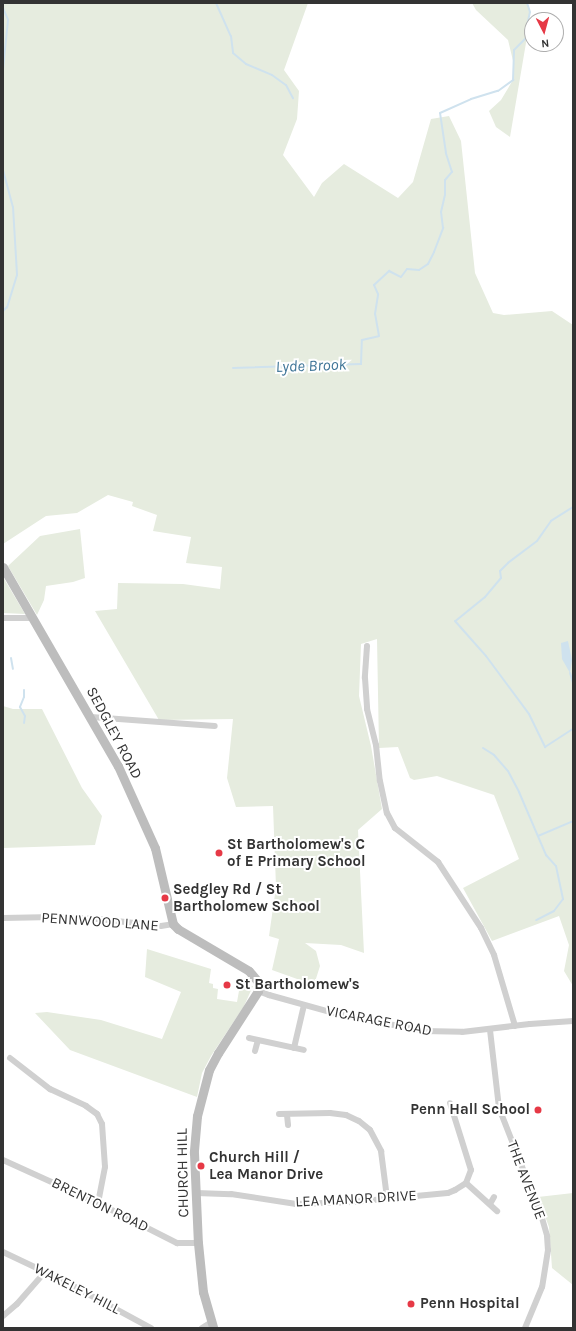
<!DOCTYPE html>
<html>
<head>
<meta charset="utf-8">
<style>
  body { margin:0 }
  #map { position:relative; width:576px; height:1331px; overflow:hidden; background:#fff; font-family:Karla,sans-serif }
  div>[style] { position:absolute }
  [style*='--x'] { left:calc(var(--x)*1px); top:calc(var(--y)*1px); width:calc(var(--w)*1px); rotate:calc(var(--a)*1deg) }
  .green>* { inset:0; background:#e6ecdf }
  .water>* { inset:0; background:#cfe2ee }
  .stream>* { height:2px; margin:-1px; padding:0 1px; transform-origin:1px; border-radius:1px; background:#cfe2ee }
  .street>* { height:6px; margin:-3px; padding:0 3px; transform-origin:3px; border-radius:3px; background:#d0d0d0 }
  .secondary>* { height:9px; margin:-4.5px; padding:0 4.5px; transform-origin:4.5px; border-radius:4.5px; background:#bdbdbd }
  .dots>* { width:11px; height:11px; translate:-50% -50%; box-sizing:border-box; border:2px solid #fff; border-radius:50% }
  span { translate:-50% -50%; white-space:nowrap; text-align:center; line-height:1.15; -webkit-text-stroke:4px #fff; paint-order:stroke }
  .street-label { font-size:15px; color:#333 }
  .poi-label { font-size:15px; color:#333; font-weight:700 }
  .left { translate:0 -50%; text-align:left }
  .right { translate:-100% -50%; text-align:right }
  .water-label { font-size:16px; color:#3f7597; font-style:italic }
  .frame { position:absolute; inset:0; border:4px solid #333; pointer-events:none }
  .north { position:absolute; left:524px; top:12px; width:40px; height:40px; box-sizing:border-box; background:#fff; border:1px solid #adadad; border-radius:50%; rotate:174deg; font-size:11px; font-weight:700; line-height:16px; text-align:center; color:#333 }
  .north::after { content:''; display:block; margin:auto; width:14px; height:18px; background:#e63946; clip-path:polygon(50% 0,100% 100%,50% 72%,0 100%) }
</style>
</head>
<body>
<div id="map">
  <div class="green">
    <i style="clip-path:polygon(3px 3px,308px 3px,284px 70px,299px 91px,297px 119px,283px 155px,314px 197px,322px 183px,344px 164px,398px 198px,413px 182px,431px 119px,449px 116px,461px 141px,475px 273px,493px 313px,504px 315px,552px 311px,573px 325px,573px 986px,564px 971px,569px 945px,559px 916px,492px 941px,463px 888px,519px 859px,494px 795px,437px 776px,414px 780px,410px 778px,398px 747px,379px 748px,377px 639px,361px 644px,359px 696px,371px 746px,382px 809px,358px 830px,364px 953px,341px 945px,305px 943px,316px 951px,320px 966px,314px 985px,272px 970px,279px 939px,269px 936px,276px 887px,273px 806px,236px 807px,227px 778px,233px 719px,159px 720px,95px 611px,117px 609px,118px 583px,183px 584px,220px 589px,222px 567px,186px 563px,191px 537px,153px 531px,157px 515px,132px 506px,133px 502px,108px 495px,77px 513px,46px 516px,3px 544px)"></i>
    <i style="clip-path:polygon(472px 3px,527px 3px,530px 12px,527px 26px,527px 37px,510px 137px,496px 127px,489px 111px,501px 100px,513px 80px,514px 65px,508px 40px,476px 10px)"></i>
    <i style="clip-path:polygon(80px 529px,85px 578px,73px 582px,46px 586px,44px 600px,37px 615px,8px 566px,40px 536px)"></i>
    <i style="clip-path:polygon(3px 577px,25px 614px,3px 613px)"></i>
    <i style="clip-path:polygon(3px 706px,13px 709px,42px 709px,82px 788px,102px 816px,95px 845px,3px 848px)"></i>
    <i style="clip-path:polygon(147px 949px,211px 969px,209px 983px,213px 984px,213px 988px,218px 989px,217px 999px,237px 1002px,240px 985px,253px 986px,244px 1006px,211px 1056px,202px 1073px,197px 1097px,70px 1050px,35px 1013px,47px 1012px,101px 1020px,162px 1039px,181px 992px,145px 977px)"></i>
    <i style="clip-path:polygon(573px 1193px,573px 1285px,552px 1268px,549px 1227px,538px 1197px)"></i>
  </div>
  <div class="water">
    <i style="clip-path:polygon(568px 641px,572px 660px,570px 673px,562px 659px,561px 643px)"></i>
  </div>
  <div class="stream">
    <i style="--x:216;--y:3;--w:36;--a:66"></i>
    <i style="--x:231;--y:36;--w:17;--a:83"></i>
    <i style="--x:233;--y:53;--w:17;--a:40"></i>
    <i style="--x:246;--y:64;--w:28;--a:23"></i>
    <i style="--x:272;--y:75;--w:17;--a:36"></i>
    <i style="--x:286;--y:85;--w:15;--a:62"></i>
    <i style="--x:3;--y:8;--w:13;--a:67"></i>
    <i style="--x:8;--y:20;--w:49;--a:95.8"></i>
    <i style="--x:3;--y:170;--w:38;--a:75"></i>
    <i style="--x:13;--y:207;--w:68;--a:86.6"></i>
    <i style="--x:17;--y:275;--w:34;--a:107"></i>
    <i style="--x:7;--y:307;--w:6;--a:135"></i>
    <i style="--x:233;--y:368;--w:128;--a:-1.8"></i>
    <i style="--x:361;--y:364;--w:24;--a:-88"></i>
    <i style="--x:362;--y:340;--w:17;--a:-13"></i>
    <i style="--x:379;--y:336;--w:22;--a:-100"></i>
    <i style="--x:375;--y:314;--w:20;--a:-81"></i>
    <i style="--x:378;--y:294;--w:10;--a:-114"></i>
    <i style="--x:374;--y:285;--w:21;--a:-43"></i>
    <i style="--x:389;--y:271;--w:13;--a:27"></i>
    <i style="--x:401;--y:277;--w:10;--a:-53"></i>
    <i style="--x:407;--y:269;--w:12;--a:5"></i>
    <i style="--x:419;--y:270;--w:11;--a:-34"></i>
    <i style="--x:428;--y:264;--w:13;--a:-63"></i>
    <i style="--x:434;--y:252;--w:26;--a:-69"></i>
    <i style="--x:443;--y:228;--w:16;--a:-97"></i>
    <i style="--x:441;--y:212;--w:17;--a:-77"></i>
    <i style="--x:445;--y:195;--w:15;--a:-90"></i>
    <i style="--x:445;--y:180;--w:11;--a:-49"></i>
    <i style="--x:452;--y:172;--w:20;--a:-108"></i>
    <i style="--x:446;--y:153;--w:40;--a:-98.5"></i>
    <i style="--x:440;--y:113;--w:34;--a:-24"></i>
    <i style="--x:471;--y:99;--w:28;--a:-17"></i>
    <i style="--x:498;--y:91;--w:19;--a:-36"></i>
    <i style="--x:513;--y:80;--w:30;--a:-88"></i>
    <i style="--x:514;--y:50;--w:18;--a:-45"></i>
    <i style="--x:527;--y:37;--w:11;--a:-90"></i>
    <i style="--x:527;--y:26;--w:14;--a:-78"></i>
    <i style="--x:530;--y:12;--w:9;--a:-108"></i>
    <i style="--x:573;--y:507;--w:26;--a:148"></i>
    <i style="--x:551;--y:521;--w:24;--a:125"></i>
    <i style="--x:537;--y:541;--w:36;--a:143"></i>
    <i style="--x:508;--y:563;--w:11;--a:135"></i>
    <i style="--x:500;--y:571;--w:7;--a:82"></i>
    <i style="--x:501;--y:578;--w:25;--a:130"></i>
    <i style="--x:485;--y:597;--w:38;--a:141"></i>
    <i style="--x:455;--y:621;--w:47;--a:48.5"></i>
    <i style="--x:486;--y:656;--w:72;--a:53.4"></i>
    <i style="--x:529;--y:714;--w:37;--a:64"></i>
    <i style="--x:545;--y:747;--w:33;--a:-33"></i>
    <i style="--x:11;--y:658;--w:11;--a:80"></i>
    <i style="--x:570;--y:673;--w:10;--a:73"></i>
    <i style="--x:24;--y:690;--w:7;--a:90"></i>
    <i style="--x:24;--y:697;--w:11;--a:112"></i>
    <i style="--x:20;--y:707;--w:10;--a:61"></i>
    <i style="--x:25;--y:716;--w:7;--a:98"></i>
    <i style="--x:483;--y:748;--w:13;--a:32"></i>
    <i style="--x:494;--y:755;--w:21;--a:49"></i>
    <i style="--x:508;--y:771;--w:24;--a:62"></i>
    <i style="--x:519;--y:792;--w:69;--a:66.8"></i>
    <i style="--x:546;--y:855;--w:15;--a:48"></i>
    <i style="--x:556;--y:866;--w:34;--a:78"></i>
    <i style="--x:563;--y:899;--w:15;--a:127"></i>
    <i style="--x:554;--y:911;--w:20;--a:153"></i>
    <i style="--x:538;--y:836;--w:38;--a:-23"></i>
  </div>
  <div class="street">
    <i style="--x:3;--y:618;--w:30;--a:0"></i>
    <i style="--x:367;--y:646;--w:32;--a:94"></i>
    <i style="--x:365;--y:678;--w:31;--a:86"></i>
    <i style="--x:367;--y:709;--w:37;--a:76"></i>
    <i style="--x:376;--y:745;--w:36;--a:84"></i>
    <i style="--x:380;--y:781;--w:33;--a:78"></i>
    <i style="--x:387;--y:813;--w:17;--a:62"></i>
    <i style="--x:395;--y:828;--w:55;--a:38.3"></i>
    <i style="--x:438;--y:862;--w:79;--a:56.9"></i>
    <i style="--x:481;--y:928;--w:30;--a:64"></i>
    <i style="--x:494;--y:955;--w:74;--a:73.5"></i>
    <i style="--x:91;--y:717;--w:124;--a:4.2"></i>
    <i style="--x:3;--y:918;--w:51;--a:-1.1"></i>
    <i style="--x:54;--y:917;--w:45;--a:2.5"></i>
    <i style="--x:99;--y:919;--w:62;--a:6.4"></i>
    <i style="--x:161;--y:926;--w:12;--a:-9"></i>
    <i style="--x:258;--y:991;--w:12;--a:20"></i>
    <i style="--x:269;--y:995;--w:63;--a:15.6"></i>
    <i style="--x:330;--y:1012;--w:95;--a:11.5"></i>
    <i style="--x:423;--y:1031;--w:39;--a:1"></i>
    <i style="--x:462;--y:1032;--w:68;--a:-6.7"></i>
    <i style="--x:530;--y:1024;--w:43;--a:-4"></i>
    <i style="--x:490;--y:1030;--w:79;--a:83.4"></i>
    <i style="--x:499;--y:1108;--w:118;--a:68.6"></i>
    <i style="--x:542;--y:1218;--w:19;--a:74"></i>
    <i style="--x:547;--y:1236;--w:14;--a:86"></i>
    <i style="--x:548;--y:1250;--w:37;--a:99"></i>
    <i style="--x:542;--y:1287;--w:44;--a:112.5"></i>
    <i style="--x:249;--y:1038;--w:56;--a:12.3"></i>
    <i style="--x:294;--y:1048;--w:44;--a:-76.9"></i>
    <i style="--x:255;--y:1051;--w:11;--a:-75"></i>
    <i style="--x:10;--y:1058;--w:51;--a:37.8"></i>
    <i style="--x:50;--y:1089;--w:40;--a:25"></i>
    <i style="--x:86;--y:1106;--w:14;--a:36"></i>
    <i style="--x:97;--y:1114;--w:11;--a:63"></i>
    <i style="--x:102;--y:1124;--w:43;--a:86"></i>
    <i style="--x:105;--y:1167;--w:37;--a:101"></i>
    <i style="--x:453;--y:1113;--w:10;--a:-17"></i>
    <i style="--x:279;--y:1114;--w:51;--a:-1.1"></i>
    <i style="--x:330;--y:1113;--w:16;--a:7"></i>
    <i style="--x:346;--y:1115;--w:14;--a:25"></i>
    <i style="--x:359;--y:1121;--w:14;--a:39"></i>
    <i style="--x:370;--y:1130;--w:24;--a:62"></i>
    <i style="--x:381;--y:1151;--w:47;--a:82.7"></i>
    <i style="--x:287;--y:1115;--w:10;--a:84"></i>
    <i style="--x:3;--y:1160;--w:104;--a:24.4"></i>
    <i style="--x:98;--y:1203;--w:89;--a:26.9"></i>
    <i style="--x:177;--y:1243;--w:21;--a:0"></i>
    <i style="--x:466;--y:1183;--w:42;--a:42.1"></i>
    <i style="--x:196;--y:1193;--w:35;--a:2"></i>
    <i style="--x:231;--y:1194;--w:66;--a:8.7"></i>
    <i style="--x:296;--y:1204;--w:57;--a:-2"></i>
    <i style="--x:353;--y:1202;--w:95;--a:-5.4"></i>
    <i style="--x:448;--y:1193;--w:8;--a:-23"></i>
    <i style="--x:455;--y:1190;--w:13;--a:-32"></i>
    <i style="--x:466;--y:1183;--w:14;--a:-69"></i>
    <i style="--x:471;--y:1170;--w:70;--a:-107.4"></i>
    <i style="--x:490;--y:1204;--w:8;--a:-60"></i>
    <i style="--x:3;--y:1252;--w:68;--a:25.4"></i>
    <i style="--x:64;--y:1281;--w:99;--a:28.4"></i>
    <i style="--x:3;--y:1316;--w:18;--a:-41"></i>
    <i style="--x:17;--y:1304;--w:43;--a:-48.8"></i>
    <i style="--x:202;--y:1328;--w:9;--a:-32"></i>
  </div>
  <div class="secondary">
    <i style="--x:3;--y:567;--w:230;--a:60"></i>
    <i style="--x:118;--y:766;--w:90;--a:65.7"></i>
    <i style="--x:155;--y:848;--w:78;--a:76.7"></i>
    <i style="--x:173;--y:924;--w:7;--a:45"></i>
    <i style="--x:178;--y:929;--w:82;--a:30.6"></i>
    <i style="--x:249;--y:971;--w:16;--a:50"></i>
    <i style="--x:259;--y:983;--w:8;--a:97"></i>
    <i style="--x:258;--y:991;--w:74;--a:122.8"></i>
    <i style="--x:218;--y:1053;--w:19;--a:118"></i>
    <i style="--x:209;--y:1070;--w:48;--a:104.6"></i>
    <i style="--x:197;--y:1116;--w:37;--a:95"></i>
    <i style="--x:194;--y:1153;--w:90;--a:87.5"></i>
    <i style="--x:198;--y:1243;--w:49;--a:84.2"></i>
    <i style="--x:203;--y:1292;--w:37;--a:74"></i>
  </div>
  <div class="dots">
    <i style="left:219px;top:853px;background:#e63946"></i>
    <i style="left:165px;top:898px;background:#e63946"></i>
    <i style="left:227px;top:985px;background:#e63946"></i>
    <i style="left:538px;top:1110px;background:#e63946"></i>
    <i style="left:201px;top:1166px;background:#e63946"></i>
    <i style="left:411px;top:1304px;background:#e63946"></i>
  </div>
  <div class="street-label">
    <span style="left:114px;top:733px;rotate:62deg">SEDGLEY ROAD</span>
    <span style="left:100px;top:922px;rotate:4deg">PENNWOOD LANE</span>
    <span style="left:379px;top:1021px;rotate:11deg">VICARAGE ROAD</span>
    <span style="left:183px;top:1173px;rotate:-91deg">CHURCH HILL</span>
    <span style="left:526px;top:1180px;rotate:69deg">THE AVENUE</span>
    <span style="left:356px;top:1199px;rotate:-3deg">LEA MANOR DRIVE</span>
    <span style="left:100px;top:1205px;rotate:26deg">BRENTON ROAD</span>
    <span style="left:77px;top:1289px;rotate:27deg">WAKELEY HILL</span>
  </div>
  <div class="poi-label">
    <span class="left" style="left:227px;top:853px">St Bartholomew's C<br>of E Primary School</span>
    <span class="left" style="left:173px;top:898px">Sedgley Rd / St<br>Bartholomew School</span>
    <span class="left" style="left:235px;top:985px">St Bartholomew's</span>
    <span class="right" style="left:530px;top:1110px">Penn Hall School</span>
    <span class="left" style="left:209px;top:1166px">Church Hill /<br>Lea Manor Drive</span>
    <span class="left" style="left:420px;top:1304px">Penn Hospital</span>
  </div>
  <div class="water-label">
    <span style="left:311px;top:366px;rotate:-2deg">Lyde Brook</span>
  </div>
  <div class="frame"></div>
  <div class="north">N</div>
</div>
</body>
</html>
